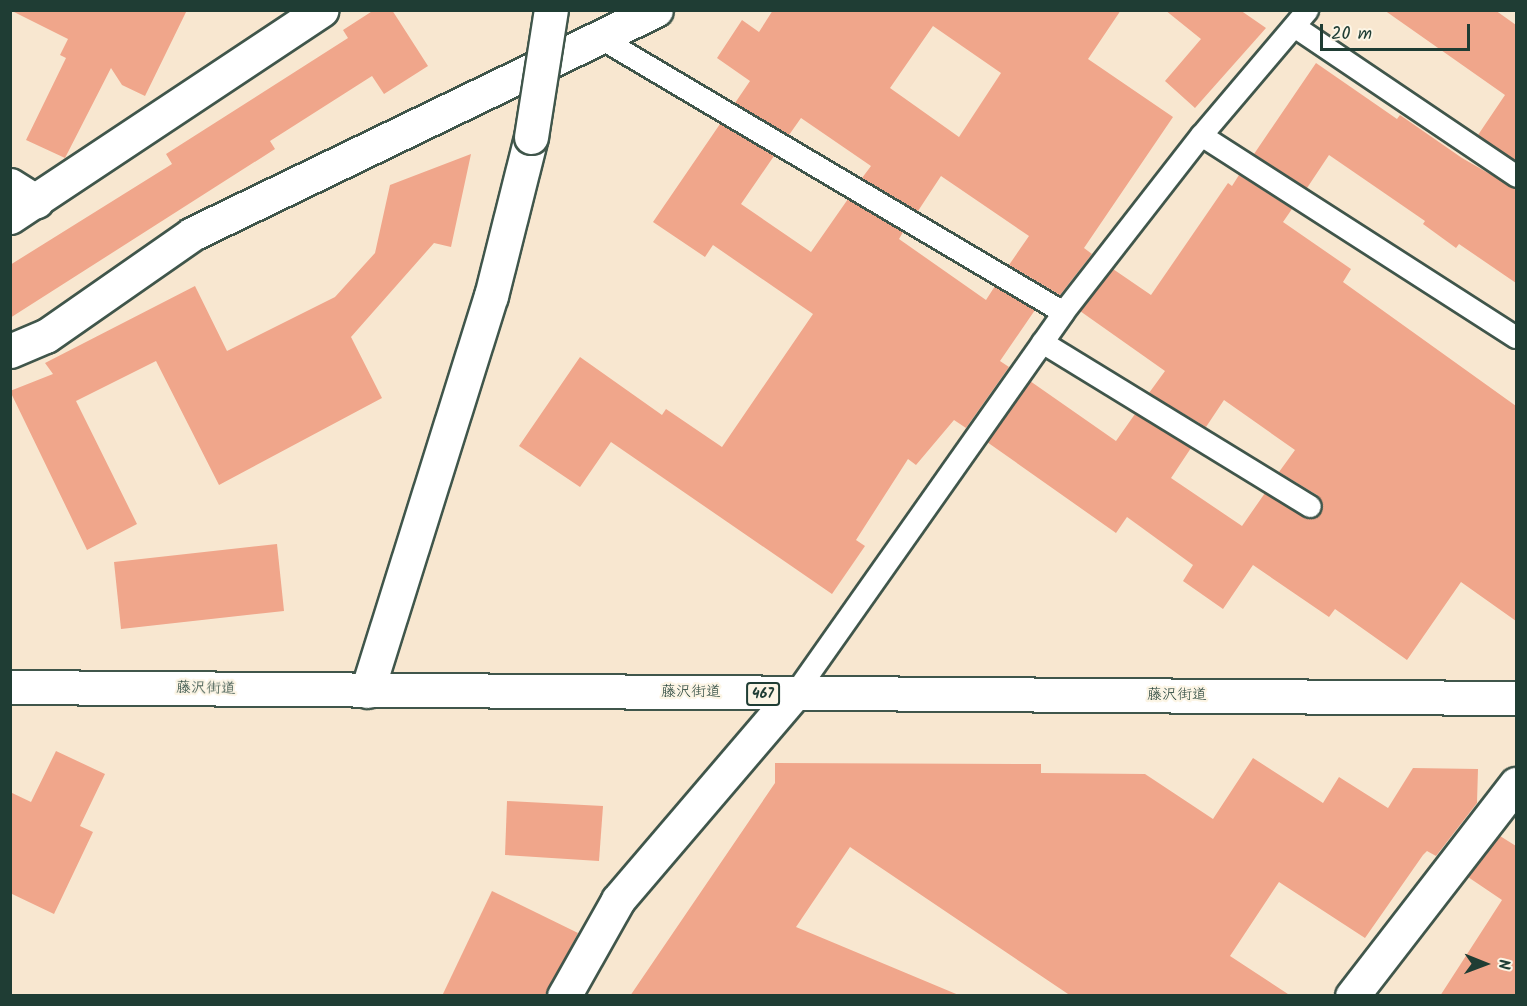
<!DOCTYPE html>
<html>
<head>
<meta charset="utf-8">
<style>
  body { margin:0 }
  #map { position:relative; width:1527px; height:1006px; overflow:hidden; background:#f8e7d0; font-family:Kalam,"Klee One",sans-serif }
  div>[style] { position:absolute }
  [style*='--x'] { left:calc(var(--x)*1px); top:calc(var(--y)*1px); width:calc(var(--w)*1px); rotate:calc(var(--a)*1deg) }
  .building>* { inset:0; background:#f0a68b }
  .roads { filter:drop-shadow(2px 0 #40564b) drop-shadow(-2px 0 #40564b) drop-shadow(0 2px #40564b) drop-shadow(0 -2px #40564b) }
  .lane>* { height:21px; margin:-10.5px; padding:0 10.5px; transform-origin:10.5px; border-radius:10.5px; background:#fff }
  .street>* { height:33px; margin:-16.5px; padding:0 16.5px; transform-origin:16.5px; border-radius:16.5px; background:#fff }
  .secondary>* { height:33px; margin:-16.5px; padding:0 16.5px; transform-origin:16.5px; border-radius:16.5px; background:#fff }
  .highway>* { height:33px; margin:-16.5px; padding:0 16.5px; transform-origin:16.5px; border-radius:16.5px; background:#fff }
  .bridges { filter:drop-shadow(2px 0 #40564b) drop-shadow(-2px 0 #40564b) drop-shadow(0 2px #40564b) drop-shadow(0 -2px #40564b) }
  .secondary-bridge>* { height:33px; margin:-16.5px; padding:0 16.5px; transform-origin:16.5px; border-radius:16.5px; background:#fff }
  span { translate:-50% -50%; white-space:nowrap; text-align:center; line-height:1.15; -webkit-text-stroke:4.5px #fcf5e5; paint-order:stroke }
  .shield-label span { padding:2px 4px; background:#fcf5e5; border:2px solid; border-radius:4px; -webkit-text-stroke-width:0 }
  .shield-label { font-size:14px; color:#1f3d34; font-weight:700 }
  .street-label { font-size:15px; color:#1f3d34 }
  .frame { position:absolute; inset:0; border:12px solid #1f3d34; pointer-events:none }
  .north { position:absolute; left:1455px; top:934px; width:60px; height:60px; -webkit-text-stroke:4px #fcf5e5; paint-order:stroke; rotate:91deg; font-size:16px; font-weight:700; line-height:24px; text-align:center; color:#1f3d34 }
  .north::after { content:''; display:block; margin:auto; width:21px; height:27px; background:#1f3d34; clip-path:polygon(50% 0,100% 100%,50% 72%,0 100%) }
  .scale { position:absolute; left:1320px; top:24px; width:150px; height:27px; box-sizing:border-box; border:3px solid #1f3d34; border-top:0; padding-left:8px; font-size:18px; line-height:21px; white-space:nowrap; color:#1f3d34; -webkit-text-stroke:4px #fcf5e5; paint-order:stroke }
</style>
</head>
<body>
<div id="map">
  <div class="building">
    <i style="clip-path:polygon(10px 10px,187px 10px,145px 96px,122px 85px,111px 68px,65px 158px,26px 140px,66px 58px,60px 55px,68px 39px)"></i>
    <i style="clip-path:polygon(374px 10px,392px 10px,428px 66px,384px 94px,372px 76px,270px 141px,275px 149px,10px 318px,10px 265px,172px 164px,166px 154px,348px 38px,343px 30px)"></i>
    <i style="clip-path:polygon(evenodd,773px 10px,1121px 10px,1088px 59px,1173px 117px,1084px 248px,1092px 254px,1060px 295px,1009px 265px,1029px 236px,941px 176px,918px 211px,862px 178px,871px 166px,801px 118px,789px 135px,735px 103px,750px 81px,717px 58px,742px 20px,759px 32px,773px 10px,933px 26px,1001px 73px,959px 137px,890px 88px,933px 26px)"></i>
    <i style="clip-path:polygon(1165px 10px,1240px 10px,1266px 28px,1195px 108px,1165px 81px,1201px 39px)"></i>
    <i style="clip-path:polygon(1384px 10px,1495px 10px,1516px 25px,1516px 161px,1478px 135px,1505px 95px)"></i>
    <i style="clip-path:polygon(1316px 63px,1397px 119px,1400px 115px,1462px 158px,1516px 189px,1516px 283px,1459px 244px,1456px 248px,1423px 224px,1425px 221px,1329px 155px,1307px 188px,1254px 154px)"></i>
    <i style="clip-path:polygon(720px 124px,774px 156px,741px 204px,811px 252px,848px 199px,903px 232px,899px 239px,986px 300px,995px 286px,1035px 310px,1000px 361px,1009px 367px,966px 428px,954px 420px,916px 465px,908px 459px,856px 540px,865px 546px,832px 594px,611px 442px,580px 487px,519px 446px,580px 357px,662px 415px,666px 409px,722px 447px,813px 314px,713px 245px,705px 257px,653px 222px)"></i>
    <i style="clip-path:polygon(471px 154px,451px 247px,434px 243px,351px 337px,382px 398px,219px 485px,156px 361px,76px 401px,137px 524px,87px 550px,10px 391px,53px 374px,45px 363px,195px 286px,227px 351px,335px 297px,375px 253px,390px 185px)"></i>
    <i style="clip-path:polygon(1239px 175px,1292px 209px,1283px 222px,1351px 269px,1343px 282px,1516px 406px,1516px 621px,1461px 582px,1407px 660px,1335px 609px,1329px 617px,1253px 565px,1223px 609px,1183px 581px,1193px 565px,1127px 517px,1116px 533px,987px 442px,1030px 381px,1116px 441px,1135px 414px,1191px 448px,1171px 478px,1242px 526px,1265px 493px,1304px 517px,1310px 519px,1321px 513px,1323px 506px,1317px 495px,1279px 472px,1295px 450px,1224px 400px,1206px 427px,1149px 393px,1165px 371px,1080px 311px,1113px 269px,1151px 295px,1228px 183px,1232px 186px)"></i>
    <i style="clip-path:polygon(277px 544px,284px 611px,121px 629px,114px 562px)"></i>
    <i style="clip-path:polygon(56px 751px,105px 774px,80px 826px,93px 832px,54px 914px,10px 893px,10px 792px,31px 802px)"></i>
    <i style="clip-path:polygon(1253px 758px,1323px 803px,1339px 777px,1388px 808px,1413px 768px,1478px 769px,1477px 803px,1436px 856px,1427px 851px,1423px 855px,1365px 938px,1279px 882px,1230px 956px,1291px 996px,1071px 996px,850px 847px,796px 927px,961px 996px,630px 996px,775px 783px,775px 763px,1041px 764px,1041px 773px,1145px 774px,1213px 819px)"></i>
    <i style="clip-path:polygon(507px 801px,603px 806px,599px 861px,505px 855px)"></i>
    <i style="clip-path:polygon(1500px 836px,1516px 846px,1516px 996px,1440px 996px,1502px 900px,1468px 877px)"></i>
    <i style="clip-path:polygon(492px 891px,578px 933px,545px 996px,442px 996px)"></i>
  </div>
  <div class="roads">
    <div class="lane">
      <i style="--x:1294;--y:26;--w:268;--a:34"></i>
      <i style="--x:599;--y:37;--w:539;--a:30.65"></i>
      <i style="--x:1201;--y:135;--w:374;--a:32.7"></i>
      <i style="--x:1042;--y:342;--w:314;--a:31.5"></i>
      <i style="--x:794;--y:694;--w:467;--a:-54.8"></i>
      <i style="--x:1063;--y:312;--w:224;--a:-52.1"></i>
      <i style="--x:1201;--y:135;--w:164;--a:-49.7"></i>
    </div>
    <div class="street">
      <i style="--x:10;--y:185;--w:31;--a:32"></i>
      <i style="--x:10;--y:217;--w:374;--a:-33.6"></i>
      <i style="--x:10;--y:351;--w:39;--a:-23"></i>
      <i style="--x:46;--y:336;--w:178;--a:-34.9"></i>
      <i style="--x:192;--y:234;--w:515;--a:-25.77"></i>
      <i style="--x:564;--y:996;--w:110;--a:-60.6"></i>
      <i style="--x:618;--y:900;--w:271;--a:-49.5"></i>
      <i style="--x:1352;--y:996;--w:268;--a:-52.3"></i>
    </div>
    <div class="secondary">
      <i style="--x:367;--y:691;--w:414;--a:-72.6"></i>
      <i style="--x:491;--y:296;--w:164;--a:-75.9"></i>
    </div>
    <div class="highway">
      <i style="--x:10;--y:687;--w:1506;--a:0.42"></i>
    </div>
  </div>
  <div class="bridges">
    <div class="secondary-bridge">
      <i style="--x:531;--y:137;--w:129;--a:-81.1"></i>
    </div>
  </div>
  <div class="shield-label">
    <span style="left:763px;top:694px">467</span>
  </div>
  <div class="street-label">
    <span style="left:206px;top:689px;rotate:1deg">藤沢街道</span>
    <span style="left:691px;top:693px">藤沢街道</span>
    <span style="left:1177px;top:696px">藤沢街道</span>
  </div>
  <div class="frame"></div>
  <div class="north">N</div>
  <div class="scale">20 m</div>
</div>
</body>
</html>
